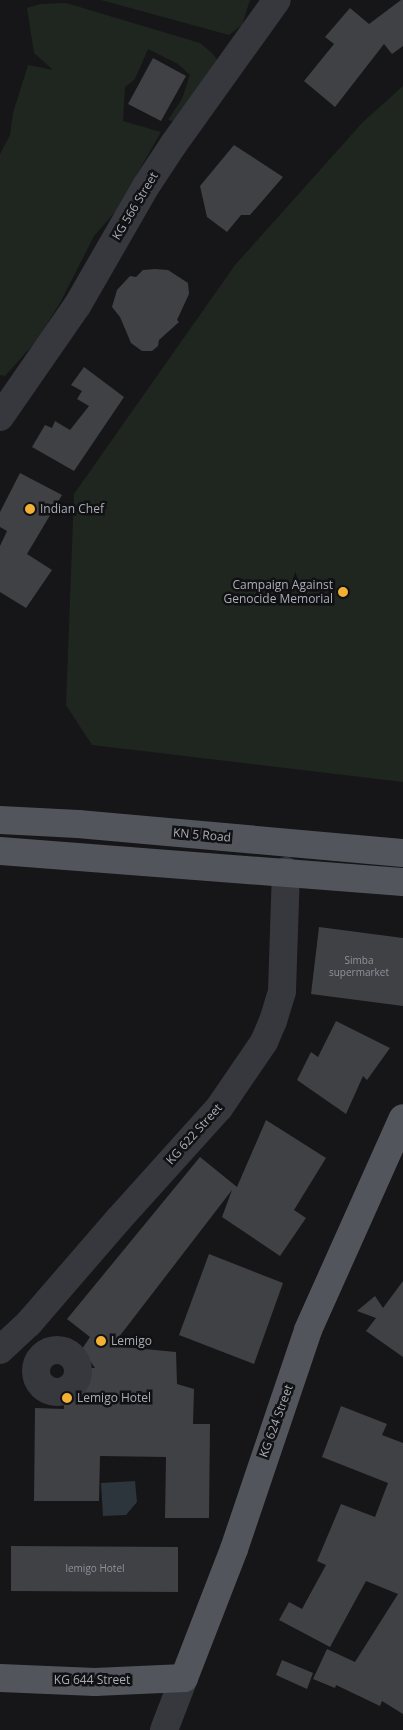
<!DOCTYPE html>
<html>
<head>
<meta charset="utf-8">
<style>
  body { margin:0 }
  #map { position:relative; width:403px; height:1730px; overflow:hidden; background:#161618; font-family:"Open Sans",sans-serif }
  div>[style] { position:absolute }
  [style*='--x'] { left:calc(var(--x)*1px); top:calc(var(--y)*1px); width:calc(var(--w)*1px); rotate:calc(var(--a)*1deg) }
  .green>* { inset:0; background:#1e261f }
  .water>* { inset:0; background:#2c353c }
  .building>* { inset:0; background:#404145 }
  .minor>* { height:28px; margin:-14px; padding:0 14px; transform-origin:14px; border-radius:14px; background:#37383d }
  .minor>.ring { margin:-14px; padding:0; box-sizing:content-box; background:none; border:28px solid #37383d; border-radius:50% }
  .major>* { height:28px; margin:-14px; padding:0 14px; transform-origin:14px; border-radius:14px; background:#53555c }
  .dots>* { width:14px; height:14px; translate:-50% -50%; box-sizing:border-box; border:2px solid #111113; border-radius:50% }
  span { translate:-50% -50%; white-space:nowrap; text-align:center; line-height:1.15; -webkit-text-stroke:5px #111113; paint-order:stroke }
  .number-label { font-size:10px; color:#8e929b }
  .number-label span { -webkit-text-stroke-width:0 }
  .street-label { font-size:12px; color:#a8adb8 }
  .poi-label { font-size:12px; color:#a8adb8 }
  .left { translate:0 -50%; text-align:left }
  .right { translate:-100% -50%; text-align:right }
</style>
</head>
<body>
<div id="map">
  <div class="green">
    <i style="clip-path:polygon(101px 0,250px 0,242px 25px,229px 35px)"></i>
    <i style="clip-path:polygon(66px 3px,200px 43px,213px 54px,221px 66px,183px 123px,168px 120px,182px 99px,190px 75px,178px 64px,148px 49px,135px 79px,125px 87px,123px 121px,161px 132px,116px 211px,94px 236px,61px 301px,38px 339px,5px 376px,0 375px,0 154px,10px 135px,13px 113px,28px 65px,53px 70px,34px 53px,27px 8px,40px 4px)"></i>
    <i style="clip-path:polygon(403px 86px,403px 782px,92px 745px,66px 705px,74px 494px,235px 265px,363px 122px)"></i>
  </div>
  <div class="water">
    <i style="clip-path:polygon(135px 1481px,137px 1502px,126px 1515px,103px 1516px,101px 1483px)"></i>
  </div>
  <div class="building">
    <i style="clip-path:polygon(401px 0,403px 0,403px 46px,392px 54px,384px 44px,335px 107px,304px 81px,334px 44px,325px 37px,350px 8px,369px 24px)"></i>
    <i style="clip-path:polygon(153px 58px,186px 76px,161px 121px,128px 104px)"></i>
    <i style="clip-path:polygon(234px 145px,283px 177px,250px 215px,241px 215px,227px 232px,207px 217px,200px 186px)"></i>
    <i style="clip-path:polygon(155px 269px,168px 270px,188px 283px,189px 294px,177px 320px,179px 322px,159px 340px,158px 346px,152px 351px,142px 351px,131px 343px,120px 317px,112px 307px,117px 290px,130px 276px,136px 277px,143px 270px)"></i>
    <i style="clip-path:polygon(84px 367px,124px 397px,74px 471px,32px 447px,45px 425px,52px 428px,55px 421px,70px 430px,89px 406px,77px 399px,82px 391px,71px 385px)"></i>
    <i style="clip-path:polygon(20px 473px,62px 495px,27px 554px,52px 570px,26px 608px,0 592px,0 546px,7px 531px,0 527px,0 512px)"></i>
    <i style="clip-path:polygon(319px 927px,403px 938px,403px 1006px,311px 994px)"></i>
    <i style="clip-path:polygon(336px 1021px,390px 1048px,367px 1080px,363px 1076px,346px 1114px,297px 1080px,311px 1052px,318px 1057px)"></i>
    <i style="clip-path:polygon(266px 1120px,326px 1158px,294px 1210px,306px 1218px,280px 1256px,222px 1217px,232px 1190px,112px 1346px,176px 1352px,177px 1384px,194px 1389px,193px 1424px,210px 1424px,209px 1518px,165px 1518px,166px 1457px,100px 1456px,99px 1501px,34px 1501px,35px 1408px,64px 1409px,64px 1368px,95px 1368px,82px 1349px,90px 1337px,67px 1319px,200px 1157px,237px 1187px)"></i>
    <i style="clip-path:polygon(209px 1254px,283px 1283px,254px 1364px,179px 1335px)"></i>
    <i style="clip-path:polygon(403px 1281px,403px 1357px,366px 1331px,376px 1318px,357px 1311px,375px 1296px,383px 1308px)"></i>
    <i style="clip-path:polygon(341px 1406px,387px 1424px,382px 1435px,403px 1443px,403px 1714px,382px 1701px,380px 1706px,336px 1685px,335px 1688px,313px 1679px,327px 1649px,355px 1662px,398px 1594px,366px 1581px,330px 1647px,279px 1620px,289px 1602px,302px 1609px,326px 1565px,317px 1561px,341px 1504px,375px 1517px,388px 1483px,322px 1457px)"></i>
    <i style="clip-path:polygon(11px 1546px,178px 1547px,178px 1592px,11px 1591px)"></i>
    <i style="clip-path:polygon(282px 1660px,313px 1673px,307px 1689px,276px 1675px)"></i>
  </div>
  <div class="minor">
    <i style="--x:0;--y:417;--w:135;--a:-55.3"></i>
    <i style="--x:77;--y:306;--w:138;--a:-60.1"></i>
    <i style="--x:146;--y:186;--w:49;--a:-56.6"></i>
    <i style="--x:173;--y:145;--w:178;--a:-54.4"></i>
    <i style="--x:0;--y:1350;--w:40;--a:-43"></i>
    <i style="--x:29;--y:1323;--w:136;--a:-49.2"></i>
    <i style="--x:118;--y:1220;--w:151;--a:-48"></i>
    <i style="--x:219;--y:1108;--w:80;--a:-55.7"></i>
    <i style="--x:264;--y:1042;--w:23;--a:-67"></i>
    <i style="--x:273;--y:1021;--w:31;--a:-73"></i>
    <i style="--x:282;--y:991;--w:120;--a:-88.1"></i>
    <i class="ring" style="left:36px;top:1350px;width:14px;height:14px"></i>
    <i style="--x:164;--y:1730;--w:56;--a:-69"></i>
  </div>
  <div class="major">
    <i style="--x:0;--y:820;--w:78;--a:2.9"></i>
    <i style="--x:78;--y:824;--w:326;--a:5.1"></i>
    <i style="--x:0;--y:851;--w:404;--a:4.4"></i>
    <i style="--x:0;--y:1678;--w:95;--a:2.4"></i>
    <i style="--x:95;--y:1682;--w:89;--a:-2.6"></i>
    <i style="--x:184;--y:1678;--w:138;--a:-68.8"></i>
    <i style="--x:234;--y:1549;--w:231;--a:-71.3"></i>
    <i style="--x:308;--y:1330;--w:232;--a:-65.9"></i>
  </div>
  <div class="dots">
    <i style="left:30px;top:509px;background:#f2b134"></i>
    <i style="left:343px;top:592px;background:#f2b134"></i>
    <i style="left:101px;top:1341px;background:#f2b134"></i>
    <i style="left:67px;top:1398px;background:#f2b134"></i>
  </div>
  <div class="number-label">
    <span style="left:359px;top:966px">Simba<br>supermarket</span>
    <span style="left:95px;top:1569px">lemigo Hotel</span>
  </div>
  <div class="street-label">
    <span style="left:135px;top:206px;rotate:-59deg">KG 566 Street</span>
    <span style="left:202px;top:835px;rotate:5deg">KN 5 Road</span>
    <span style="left:194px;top:1134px;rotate:-48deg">KG 622 Street</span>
    <span style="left:276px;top:1421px;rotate:-70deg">KG 624 Street</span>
    <span style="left:92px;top:1680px">KG 644 Street</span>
  </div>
  <div class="poi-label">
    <span class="left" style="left:40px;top:509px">Indian Chef</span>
    <span class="right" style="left:333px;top:592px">Campaign Against<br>Genocide Memorial</span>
    <span class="left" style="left:111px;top:1341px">Lemigo</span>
    <span class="left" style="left:77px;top:1398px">Lemigo Hotel</span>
  </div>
</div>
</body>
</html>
